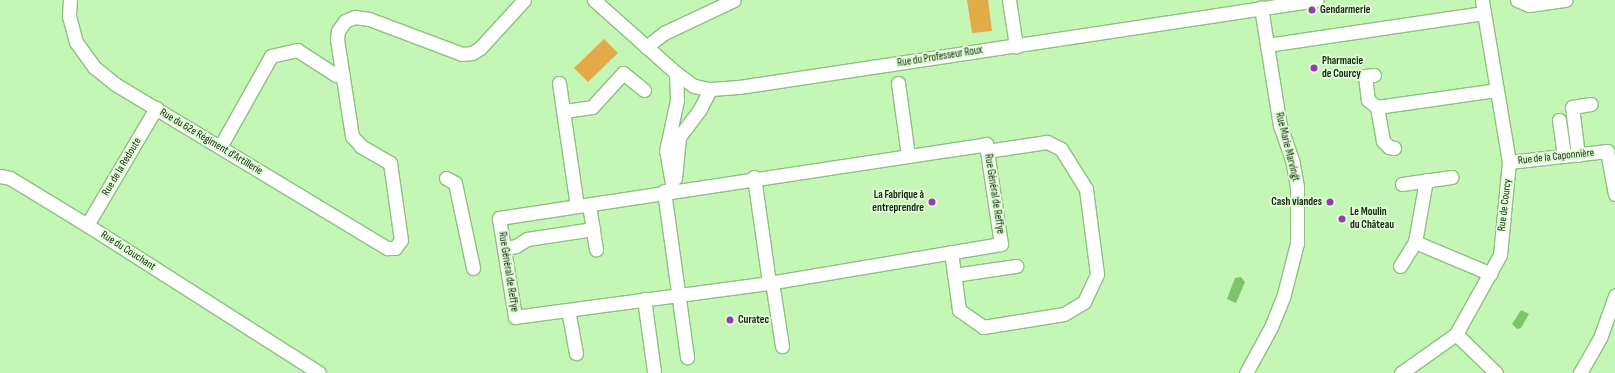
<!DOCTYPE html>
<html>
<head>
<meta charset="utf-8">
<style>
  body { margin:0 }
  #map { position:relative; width:1615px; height:373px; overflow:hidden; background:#c4f6b5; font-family:"Sofia Sans Condensed",sans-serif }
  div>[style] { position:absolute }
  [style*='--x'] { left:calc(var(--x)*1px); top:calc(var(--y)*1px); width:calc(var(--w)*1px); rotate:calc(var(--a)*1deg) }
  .green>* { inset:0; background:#e3ab47 }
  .water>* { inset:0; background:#7fc46b }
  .roads { filter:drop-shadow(1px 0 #8fbf81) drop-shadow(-1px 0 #8fbf81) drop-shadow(0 1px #8fbf81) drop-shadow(0 -1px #8fbf81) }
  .minor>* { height:13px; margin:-6.5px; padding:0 6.5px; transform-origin:6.5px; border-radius:6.5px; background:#fff }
  .dots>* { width:11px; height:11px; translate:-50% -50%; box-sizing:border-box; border:2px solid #dffdd6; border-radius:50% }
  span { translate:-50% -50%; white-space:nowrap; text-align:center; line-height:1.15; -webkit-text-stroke:4px #dffdd6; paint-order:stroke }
  .poi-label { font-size:11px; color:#13260d; font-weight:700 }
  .left { translate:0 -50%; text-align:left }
  .right { translate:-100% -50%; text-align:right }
  .street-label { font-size:11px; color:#13260d }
</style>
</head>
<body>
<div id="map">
  <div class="green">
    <i style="clip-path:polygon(967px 0,988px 0,992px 31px,972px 33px)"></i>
    <i style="clip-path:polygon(604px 39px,618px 53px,588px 82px,574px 68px)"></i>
  </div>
  <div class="water">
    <i style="clip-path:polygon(1241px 277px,1245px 282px,1236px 303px,1227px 299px,1235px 278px)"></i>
    <i style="clip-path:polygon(1521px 310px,1529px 314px,1521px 328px,1517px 329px,1512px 324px)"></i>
  </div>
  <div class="roads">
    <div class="minor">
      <i style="--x:70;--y:0;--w:16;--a:94"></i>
      <i style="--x:69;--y:16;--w:27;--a:75"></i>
      <i style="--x:76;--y:42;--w:31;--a:54"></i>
      <i style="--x:94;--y:67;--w:27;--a:39"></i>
      <i style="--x:115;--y:84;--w:318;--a:31.1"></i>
      <i style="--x:387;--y:248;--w:8;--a:0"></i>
      <i style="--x:395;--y:248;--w:10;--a:-53"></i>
      <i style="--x:401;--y:240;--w:78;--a:-98.1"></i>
      <i style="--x:390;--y:163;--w:34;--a:-150"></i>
      <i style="--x:361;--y:146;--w:13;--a:-132"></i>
      <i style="--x:352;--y:136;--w:98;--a:-98.8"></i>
      <i style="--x:337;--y:39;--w:8;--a:-83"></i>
      <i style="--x:338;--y:31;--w:12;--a:-55"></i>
      <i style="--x:345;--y:21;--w:11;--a:-22"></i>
      <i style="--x:355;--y:17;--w:14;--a:8"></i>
      <i style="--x:369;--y:19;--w:99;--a:20.6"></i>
      <i style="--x:462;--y:54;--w:10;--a:-6"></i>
      <i style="--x:472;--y:53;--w:9;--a:-32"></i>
      <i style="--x:480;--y:48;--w:65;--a:-47.5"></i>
      <i style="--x:594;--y:0;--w:110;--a:41.7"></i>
      <i style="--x:676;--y:73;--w:22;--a:36"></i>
      <i style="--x:694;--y:86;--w:16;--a:11"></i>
      <i style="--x:710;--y:89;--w:29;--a:-4"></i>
      <i style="--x:739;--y:87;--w:584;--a:-8.57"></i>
      <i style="--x:1009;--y:0;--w:47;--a:81.3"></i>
      <i style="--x:1517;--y:0;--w:13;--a:23"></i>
      <i style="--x:1529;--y:5;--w:37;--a:-8"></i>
      <i style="--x:1267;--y:45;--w:219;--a:-8.4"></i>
      <i style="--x:646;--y:47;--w:23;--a:-38"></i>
      <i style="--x:664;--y:33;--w:77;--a:-25.2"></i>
      <i style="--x:1374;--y:75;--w:9;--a:174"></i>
      <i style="--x:1365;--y:76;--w:24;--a:83"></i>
      <i style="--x:1368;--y:100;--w:11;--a:38"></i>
      <i style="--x:559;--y:83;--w:124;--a:81.7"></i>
      <i style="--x:898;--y:83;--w:73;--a:82.1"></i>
      <i style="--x:564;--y:111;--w:28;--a:-8"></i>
      <i style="--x:592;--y:107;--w:46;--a:-47.6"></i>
      <i style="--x:623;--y:73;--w:27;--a:39"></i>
      <i style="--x:1559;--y:120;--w:36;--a:82"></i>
      <i style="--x:986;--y:144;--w:101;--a:81.5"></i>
      <i style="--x:1001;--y:244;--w:235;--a:170.5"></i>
      <i style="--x:769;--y:283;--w:256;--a:172.4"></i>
      <i style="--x:515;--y:317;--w:100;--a:-99.2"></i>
      <i style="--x:499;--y:218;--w:493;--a:-8.6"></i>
      <i style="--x:220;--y:147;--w:104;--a:-60.7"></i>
      <i style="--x:271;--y:56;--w:27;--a:-13"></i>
      <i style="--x:297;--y:50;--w:46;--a:32.7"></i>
      <i style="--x:336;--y:75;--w:7;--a:8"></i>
      <i style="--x:1394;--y:148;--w:5;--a:-169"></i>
      <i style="--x:1389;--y:147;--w:8;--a:-135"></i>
      <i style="--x:1383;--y:141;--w:35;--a:-100"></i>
      <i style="--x:1377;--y:107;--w:120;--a:-8.1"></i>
      <i style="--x:1578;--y:155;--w:48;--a:-97.1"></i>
      <i style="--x:1572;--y:107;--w:19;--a:-9"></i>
      <i style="--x:1509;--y:162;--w:99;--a:-6.4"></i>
      <i style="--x:1607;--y:151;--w:44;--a:79.5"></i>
      <i style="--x:0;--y:176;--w:10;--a:11"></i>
      <i style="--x:10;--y:178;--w:90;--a:31.4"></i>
      <i style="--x:87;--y:225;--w:275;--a:32.5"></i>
      <i style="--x:754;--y:177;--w:107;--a:81.9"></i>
      <i style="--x:446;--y:178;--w:10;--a:29"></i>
      <i style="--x:455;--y:183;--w:87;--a:78"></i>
      <i style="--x:675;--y:178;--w:41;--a:-84.4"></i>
      <i style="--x:679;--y:137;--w:35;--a:-53"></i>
      <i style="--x:700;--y:109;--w:22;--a:-63"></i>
      <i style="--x:1402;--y:184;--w:50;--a:-8"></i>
      <i style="--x:673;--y:189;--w:39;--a:-100"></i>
      <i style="--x:666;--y:151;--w:52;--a:-77.8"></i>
      <i style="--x:677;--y:100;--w:27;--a:-92"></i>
      <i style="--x:664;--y:191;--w:168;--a:82.1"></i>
      <i style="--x:589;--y:205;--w:45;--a:81"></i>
      <i style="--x:87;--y:225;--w:136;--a:-59.5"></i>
      <i style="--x:1415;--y:242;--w:82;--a:22.8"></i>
      <i style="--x:504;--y:248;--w:12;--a:-9"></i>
      <i style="--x:516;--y:246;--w:13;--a:-32"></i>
      <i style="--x:527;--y:239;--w:67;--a:-8.6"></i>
      <i style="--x:951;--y:252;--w:59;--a:82.1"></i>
      <i style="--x:959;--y:310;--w:29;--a:35"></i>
      <i style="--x:983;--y:327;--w:82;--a:-9.1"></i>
      <i style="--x:1064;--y:314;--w:23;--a:-31"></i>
      <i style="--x:1084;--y:302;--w:31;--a:-65"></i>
      <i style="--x:1097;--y:274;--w:86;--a:-97.4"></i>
      <i style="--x:1086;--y:189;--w:47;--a:-122"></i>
      <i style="--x:1061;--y:149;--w:16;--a:-153"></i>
      <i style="--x:1047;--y:142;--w:61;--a:171.5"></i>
      <i style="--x:1400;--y:266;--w:28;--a:-58"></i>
      <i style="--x:1415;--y:242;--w:63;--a:-79.9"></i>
      <i style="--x:954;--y:275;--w:63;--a:-8.3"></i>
      <i style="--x:772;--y:282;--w:65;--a:81.1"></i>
      <i style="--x:644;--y:299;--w:73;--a:82.1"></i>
      <i style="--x:568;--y:310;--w:44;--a:79.5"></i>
      <i style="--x:1456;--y:334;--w:56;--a:44.3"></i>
      <i style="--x:1246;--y:373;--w:52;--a:-61.5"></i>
      <i style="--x:1271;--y:327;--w:31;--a:-68"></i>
      <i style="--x:1283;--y:298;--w:57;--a:-75.7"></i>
      <i style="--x:1297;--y:243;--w:56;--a:-90"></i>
      <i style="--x:1297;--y:187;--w:27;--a:-100"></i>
      <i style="--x:1292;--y:160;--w:36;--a:-109"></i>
      <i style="--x:1280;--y:126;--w:120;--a:-99.1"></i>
      <i style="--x:1401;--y:373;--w:67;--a:-35.3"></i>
      <i style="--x:1456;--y:334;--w:90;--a:-60.9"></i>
      <i style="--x:1500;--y:255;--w:93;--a:-84.5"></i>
      <i style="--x:1509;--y:162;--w:164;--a:-99.5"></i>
      <i style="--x:1580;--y:373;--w:40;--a:-60.3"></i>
      <i style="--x:1600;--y:338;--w:45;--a:-70.3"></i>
    </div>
  </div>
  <div class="dots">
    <i style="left:1312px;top:10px;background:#943daa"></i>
    <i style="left:1314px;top:68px;background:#943daa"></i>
    <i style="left:932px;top:202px;background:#943daa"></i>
    <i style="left:1330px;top:202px;background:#943daa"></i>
    <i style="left:1342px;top:219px;background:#943daa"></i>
    <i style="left:730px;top:320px;background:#943daa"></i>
  </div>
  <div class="poi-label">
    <span class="left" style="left:1320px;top:10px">Gendarmerie</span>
    <span class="left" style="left:1322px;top:68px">Pharmacie<br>de Courcy</span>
    <span class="right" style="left:924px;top:202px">La Fabrique à<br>entreprendre</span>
    <span class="right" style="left:1322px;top:202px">Cash viandes</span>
    <span class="left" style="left:1350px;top:219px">Le Moulin<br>du Château</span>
    <span class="left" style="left:738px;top:320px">Curatec</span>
  </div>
  <div class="street-label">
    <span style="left:940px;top:57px;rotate:-9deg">Rue du Professeur Roux</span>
    <span style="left:211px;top:142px;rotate:31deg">Rue du 62e Régiment d'Artillerie</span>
    <span style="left:1287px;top:147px;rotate:76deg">Rue Marie Marvingt</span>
    <span style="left:1556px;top:157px;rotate:-6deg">Rue de la Caponnière</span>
    <span style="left:122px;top:167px;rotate:-59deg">Rue de la Redoute</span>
    <span style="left:994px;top:194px;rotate:81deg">Rue Général de Reffye</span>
    <span style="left:1505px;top:205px;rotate:-83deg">Rue de Courcy</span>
    <span style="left:128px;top:251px;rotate:33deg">Rue du Couchant</span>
    <span style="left:508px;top:272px;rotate:81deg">Rue Général de Reffye</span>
  </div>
</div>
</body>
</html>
